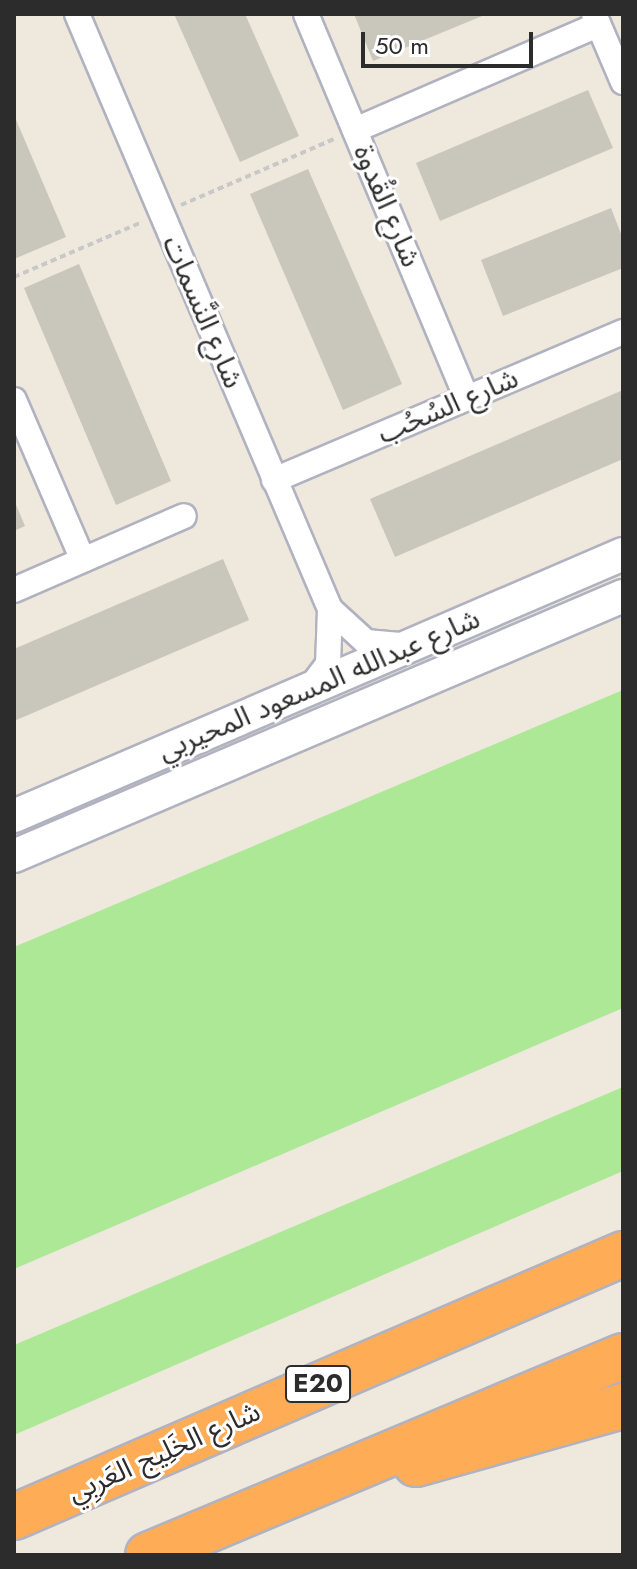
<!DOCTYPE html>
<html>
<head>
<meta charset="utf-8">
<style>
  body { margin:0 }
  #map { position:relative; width:637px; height:1569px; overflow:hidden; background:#eee8dd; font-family:Jost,"Noto Sans Arabic",sans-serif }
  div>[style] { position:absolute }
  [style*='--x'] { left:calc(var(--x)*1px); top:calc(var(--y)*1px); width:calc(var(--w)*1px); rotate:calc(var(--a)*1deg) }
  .green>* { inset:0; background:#ace896 }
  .building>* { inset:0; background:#c9c6bb }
  .path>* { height:4px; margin-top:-2px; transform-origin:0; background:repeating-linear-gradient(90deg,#c8c8c8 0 6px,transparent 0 10px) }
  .roads { filter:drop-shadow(2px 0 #b1b2c0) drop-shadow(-2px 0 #b1b2c0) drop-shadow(0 2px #b1b2c0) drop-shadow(0 -2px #b1b2c0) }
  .minor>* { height:24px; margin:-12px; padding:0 12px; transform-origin:12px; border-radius:12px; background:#fff }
  .tertiary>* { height:32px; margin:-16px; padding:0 16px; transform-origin:16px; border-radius:16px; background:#fff }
  .motorway>* { height:44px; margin:-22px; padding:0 22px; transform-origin:22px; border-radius:22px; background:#ffac57 }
  span { translate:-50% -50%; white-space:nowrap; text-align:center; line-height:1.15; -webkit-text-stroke:6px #fff; paint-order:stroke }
  .shield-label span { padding:2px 6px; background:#fff; border:2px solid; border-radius:6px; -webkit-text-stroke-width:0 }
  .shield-label { font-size:26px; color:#2c2c2c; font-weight:700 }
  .street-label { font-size:28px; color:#2c2c2c }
  .frame { position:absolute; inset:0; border:16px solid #2c2c2c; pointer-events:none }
  .scale { position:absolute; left:361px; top:32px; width:172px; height:36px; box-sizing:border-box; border:4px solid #2c2c2c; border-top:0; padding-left:10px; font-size:24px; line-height:28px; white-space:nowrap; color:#2c2c2c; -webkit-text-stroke:6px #fff; paint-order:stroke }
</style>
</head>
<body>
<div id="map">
  <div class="green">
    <i style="clip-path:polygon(623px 690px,623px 1008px,14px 1269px,14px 947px)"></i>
    <i style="clip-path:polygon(623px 1087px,623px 1171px,14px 1435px,14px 1345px)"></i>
  </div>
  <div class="building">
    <i style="clip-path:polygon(174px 14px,245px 14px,299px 136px,240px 162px)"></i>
    <i style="clip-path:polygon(354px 14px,487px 14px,373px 61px)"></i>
    <i style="clip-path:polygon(588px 90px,613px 148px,440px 221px,416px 163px)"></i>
    <i style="clip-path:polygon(14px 115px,66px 237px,14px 259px)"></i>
    <i style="clip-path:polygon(308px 169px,402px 384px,343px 410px,250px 194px)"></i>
    <i style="clip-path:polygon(611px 208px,623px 239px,623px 268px,503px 316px,481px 260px)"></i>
    <i style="clip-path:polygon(79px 264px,171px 481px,116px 505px,24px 288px)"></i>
    <i style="clip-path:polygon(623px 390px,623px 459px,395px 557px,370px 499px)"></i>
    <i style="clip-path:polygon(14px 500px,25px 526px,14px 531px)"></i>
    <i style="clip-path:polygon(223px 559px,249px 620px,14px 721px,14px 649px)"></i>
  </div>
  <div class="path">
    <i style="--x:181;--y:205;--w:167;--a:-23.3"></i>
    <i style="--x:14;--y:277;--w:137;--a:-23.2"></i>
  </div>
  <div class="roads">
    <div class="minor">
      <i style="--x:77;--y:14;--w:647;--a:66.96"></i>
      <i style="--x:330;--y:609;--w:49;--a:42.5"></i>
      <i style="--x:366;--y:642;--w:37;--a:5"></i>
      <i style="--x:306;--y:14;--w:416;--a:67.3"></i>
      <i style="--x:594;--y:14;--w:74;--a:66.9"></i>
      <i style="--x:355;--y:130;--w:265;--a:-23.4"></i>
      <i style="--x:14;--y:400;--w:174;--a:66.7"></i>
      <i style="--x:274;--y:480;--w:379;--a:-23"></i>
      <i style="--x:14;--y:590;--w:185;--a:-23.5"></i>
      <i style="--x:310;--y:688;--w:30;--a:-53"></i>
      <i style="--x:328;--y:664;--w:55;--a:-87.9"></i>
    </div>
    <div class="tertiary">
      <i style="--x:14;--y:816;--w:663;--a:-23.28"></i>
      <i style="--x:14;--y:856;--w:662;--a:-23.12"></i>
    </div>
    <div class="motorway">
      <i style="--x:416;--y:1464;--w:215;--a:-15.7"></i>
      <i style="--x:14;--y:1517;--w:663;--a:-23.36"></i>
      <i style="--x:148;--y:1555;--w:515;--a:-22.73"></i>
    </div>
  </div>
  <div class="shield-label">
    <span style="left:318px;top:1384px">E20</span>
  </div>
  <div class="street-label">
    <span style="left:387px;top:206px;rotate:67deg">شارع القُدوة</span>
    <span style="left:203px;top:312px;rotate:67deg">شارع النَّسمات</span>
    <span style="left:448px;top:406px;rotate:-23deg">شارع السُحُب</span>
    <span style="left:319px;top:685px;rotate:-23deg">شارع عبدالله المسعود المحيربي</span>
    <span style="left:164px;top:1452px;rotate:-24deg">شارع الخَلِيج العَربِي</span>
  </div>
  <div class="frame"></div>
  <div class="scale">50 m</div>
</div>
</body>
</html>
